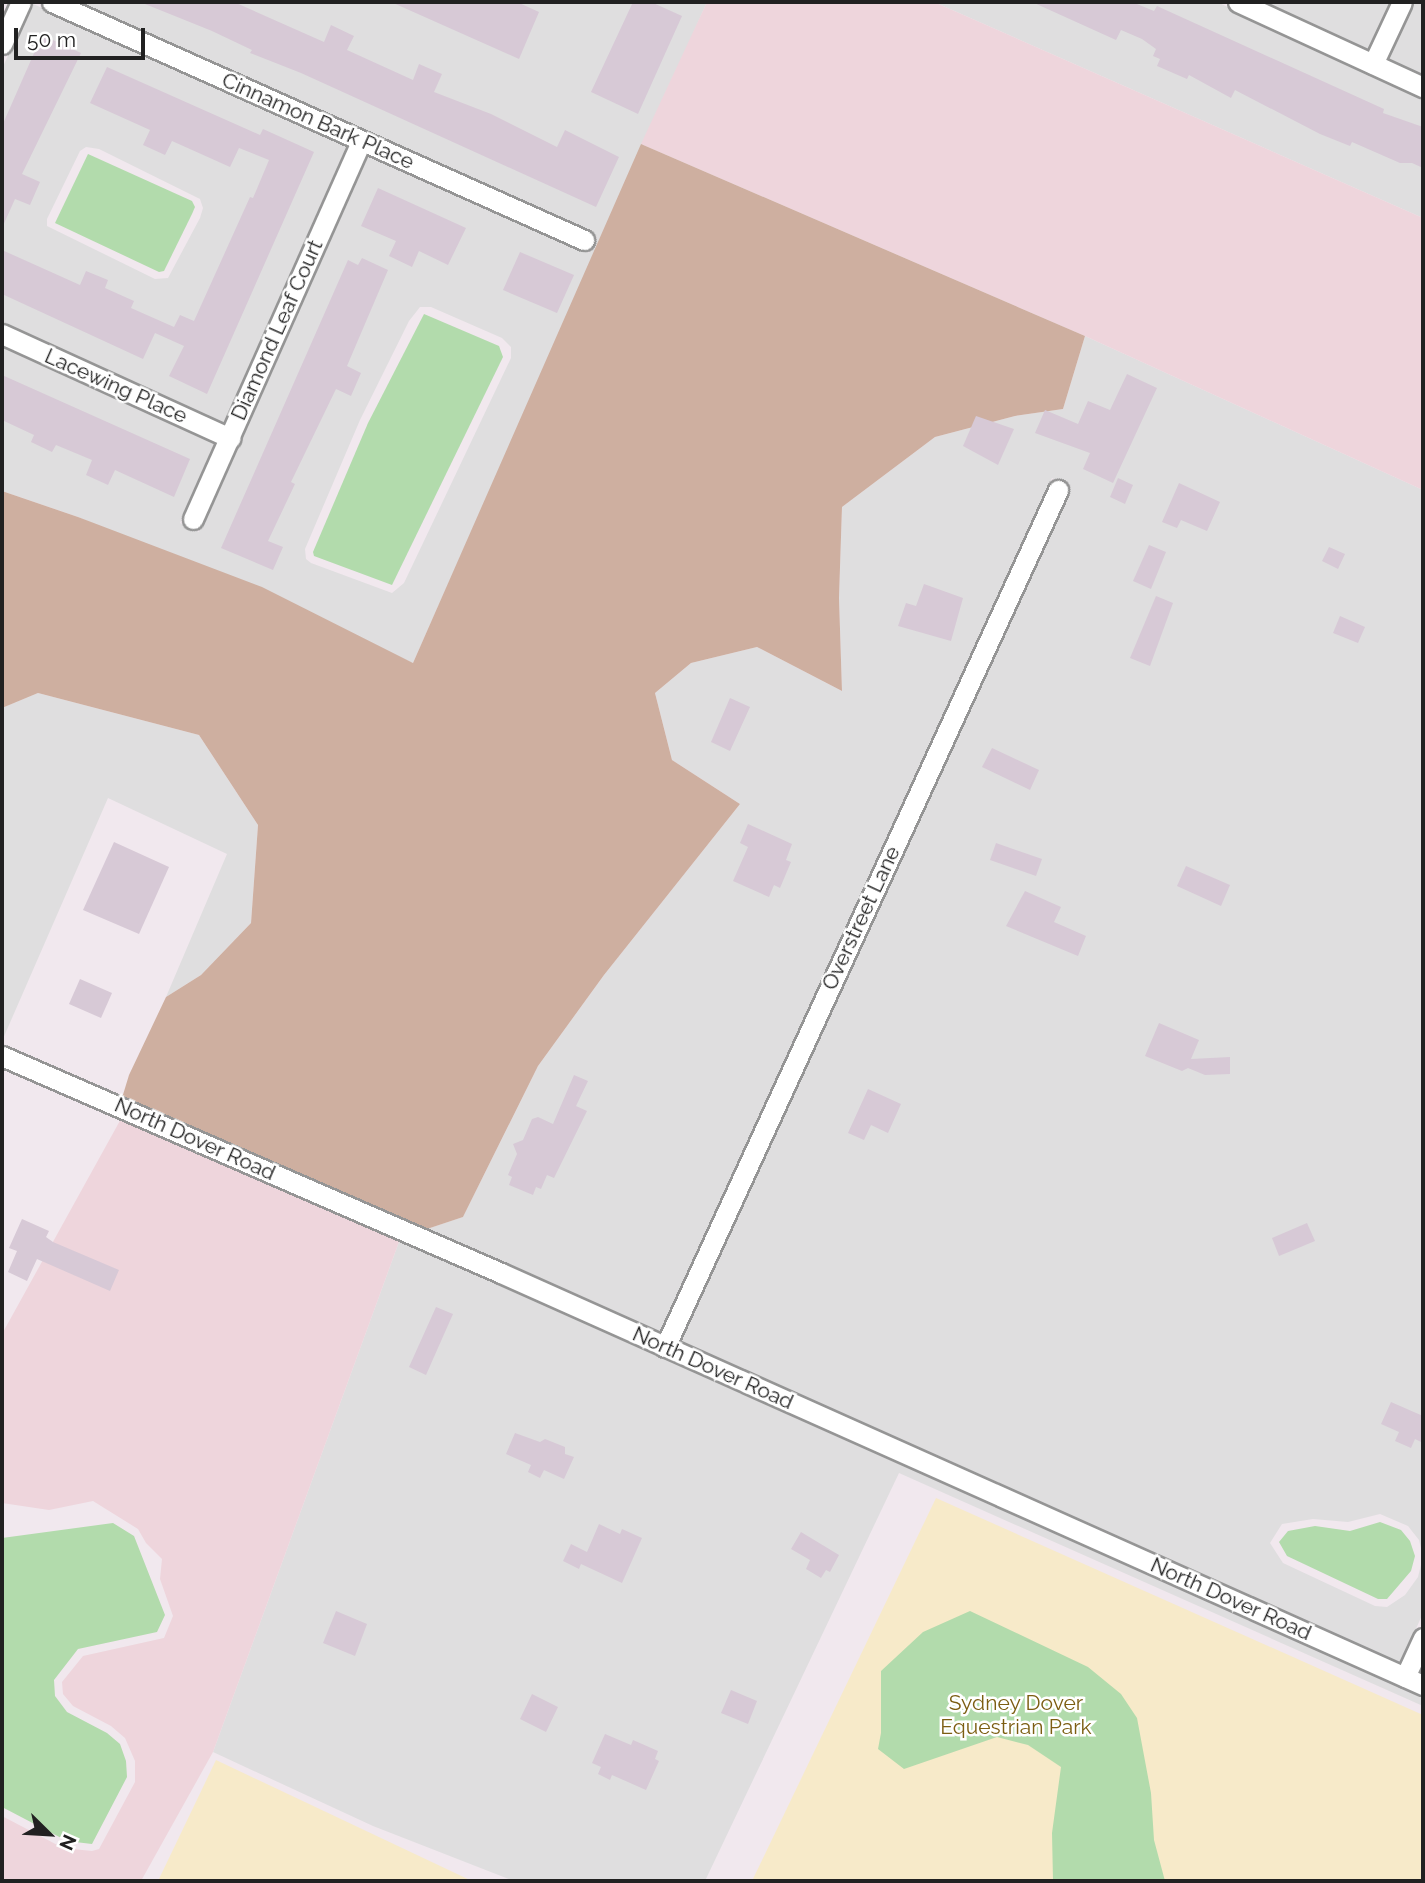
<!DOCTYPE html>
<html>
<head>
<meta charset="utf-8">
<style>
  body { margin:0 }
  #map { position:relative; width:1425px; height:1883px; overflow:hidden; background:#f1e8ee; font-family:Raleway,sans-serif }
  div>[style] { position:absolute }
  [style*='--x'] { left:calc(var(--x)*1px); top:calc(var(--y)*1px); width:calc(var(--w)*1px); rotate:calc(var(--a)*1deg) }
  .residential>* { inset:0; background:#dfdedf }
  .farmland>* { inset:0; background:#eed5dc }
  .forest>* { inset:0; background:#ceafa0 }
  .park>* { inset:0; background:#f7eac9 }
  .water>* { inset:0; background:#b2dbac }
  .building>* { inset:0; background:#d7c9d6 }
  .roads { filter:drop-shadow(2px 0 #959595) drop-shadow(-2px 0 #959595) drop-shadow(0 2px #959595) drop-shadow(0 -2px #959595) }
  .minor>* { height:19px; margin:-9.5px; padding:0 9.5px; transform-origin:9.5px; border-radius:9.5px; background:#fff }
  span { translate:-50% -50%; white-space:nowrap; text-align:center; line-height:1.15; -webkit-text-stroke:5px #fff; paint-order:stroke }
  .street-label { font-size:21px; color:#212121 }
  .park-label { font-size:21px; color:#7c5e12 }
  .frame { position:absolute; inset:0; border:4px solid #212121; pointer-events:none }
  .north { position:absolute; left:14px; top:1799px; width:70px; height:70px; -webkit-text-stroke:5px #fff; paint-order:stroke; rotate:114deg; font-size:19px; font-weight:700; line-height:28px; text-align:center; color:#212121 }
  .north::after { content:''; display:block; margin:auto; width:24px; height:32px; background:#212121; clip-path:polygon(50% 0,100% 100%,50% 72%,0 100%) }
  .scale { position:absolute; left:14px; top:28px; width:131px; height:32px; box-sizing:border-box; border:4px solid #212121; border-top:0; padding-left:9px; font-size:21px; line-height:24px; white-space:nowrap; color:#212121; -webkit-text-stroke:5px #fff; paint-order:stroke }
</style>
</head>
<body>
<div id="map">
  <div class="residential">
    <i style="clip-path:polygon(evenodd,74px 2px,707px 2px,413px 663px,78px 517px,2px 491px,2px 344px,217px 442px,180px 523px,199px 532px,366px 153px,589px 253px,597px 237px,74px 2px,420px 307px,431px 307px,502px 338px,511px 347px,511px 358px,404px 583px,392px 593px,311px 563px,306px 559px,305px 549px,360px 420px,409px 321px,420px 307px)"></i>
    <i style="clip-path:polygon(934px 2px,1217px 2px,1423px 97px,1423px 218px)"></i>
    <i style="clip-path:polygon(1260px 2px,1390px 2px,1368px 52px)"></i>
    <i style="clip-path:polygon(1413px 2px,1423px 2px,1423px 77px,1386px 60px)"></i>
    <i style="clip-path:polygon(evenodd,31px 3px,348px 145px,224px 425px,2px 324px,2px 69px,31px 3px,86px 147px,99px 149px,200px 199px,203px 208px,200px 218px,168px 278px,155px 279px,47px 226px,47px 219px,80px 151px,86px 147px)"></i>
    <i style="clip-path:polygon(1085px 336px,1423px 490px,1423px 1556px,1419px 1540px,1408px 1526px,1380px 1514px,1348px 1522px,1313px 1519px,1282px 1524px,1270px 1543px,1283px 1563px,1375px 1606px,1387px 1607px,1405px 1595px,1418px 1577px,1423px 1557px,1423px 1613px,1400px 1665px,678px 1343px,1070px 486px,1052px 478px,659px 1334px,424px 1230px,463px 1217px,538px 1066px,604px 975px,740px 804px,672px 760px,655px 693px,691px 663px,757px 647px,842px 691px,839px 598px,842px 507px,935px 437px,1015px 416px,1063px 409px)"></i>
    <i style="clip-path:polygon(38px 693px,199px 735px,258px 825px,251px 923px,201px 975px,166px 997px,227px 854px,108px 798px,2px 1041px,2px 708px)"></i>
    <i style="clip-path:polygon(400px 1239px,1423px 1695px,1423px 1706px,899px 1473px,705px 1881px,514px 1881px,373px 1826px,213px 1752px)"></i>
  </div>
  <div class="farmland">
    <i style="clip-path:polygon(707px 2px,934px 2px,1423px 218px,1423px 490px,1085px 336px,641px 144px)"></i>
    <i style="clip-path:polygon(122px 1117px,400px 1239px,213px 1752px,141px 1881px,2px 1881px,2px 1816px,63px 1848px,92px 1851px,99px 1849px,135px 1782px,135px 1761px,125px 1738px,111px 1726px,73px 1706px,63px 1694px,62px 1682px,83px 1656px,164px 1638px,173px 1616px,160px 1579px,162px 1559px,146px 1543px,138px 1529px,93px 1501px,49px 1510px,2px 1503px,2px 1334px)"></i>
  </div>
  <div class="forest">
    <i style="clip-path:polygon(641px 144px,1085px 336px,1063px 409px,1015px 416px,935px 437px,842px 507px,839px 598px,842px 691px,757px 647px,691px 663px,655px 693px,672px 760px,740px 804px,604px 975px,538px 1066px,463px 1217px,424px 1230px,122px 1098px,129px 1075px,166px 997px,201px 975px,251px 923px,258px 825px,199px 735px,38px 693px,2px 708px,2px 491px,78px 517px,262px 587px,413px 663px)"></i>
  </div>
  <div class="park">
    <i style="clip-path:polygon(936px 1498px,1423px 1715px,1423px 1881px,752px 1881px)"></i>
    <i style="clip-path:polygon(216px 1760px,472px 1881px,158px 1881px)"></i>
  </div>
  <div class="water">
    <i style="clip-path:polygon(88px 154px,192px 201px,195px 207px,192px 214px,164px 271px,159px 272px,55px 223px)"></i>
    <i style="clip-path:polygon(424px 314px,499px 346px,503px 357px,392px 585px,314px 556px,313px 552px,368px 423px)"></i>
    <i style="clip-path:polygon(1380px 1522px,1401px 1530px,1410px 1541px,1415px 1556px,1411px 1571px,1387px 1599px,1378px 1599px,1287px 1556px,1279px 1542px,1288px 1531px,1315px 1526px,1350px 1531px)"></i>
    <i style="clip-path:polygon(113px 1523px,134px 1536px,165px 1615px,157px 1632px,78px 1649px,54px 1680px,55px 1696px,67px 1712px,107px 1733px,120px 1744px,126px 1761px,127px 1777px,92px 1844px,67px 1841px,2px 1807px,2px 1538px)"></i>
    <i style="clip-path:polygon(970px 1611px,1088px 1667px,1121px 1694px,1137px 1718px,1151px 1793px,1154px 1840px,1165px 1881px,1053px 1881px,1052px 1833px,1061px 1767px,1028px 1745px,997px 1737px,904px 1769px,878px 1749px,881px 1733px,881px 1671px,923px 1632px)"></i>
  </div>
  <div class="building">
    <i style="clip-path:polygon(140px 2px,234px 2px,324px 42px,331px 25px,354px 36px,347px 50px,413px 80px,419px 64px,442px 74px,434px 92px,491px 114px,557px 147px,565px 130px,619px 157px,596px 207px,301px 73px,250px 53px,252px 50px,212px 31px)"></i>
    <i style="clip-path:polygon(391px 2px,517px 2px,539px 12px,519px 59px)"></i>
    <i style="clip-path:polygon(633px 2px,651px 2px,682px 16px,638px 114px,591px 92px)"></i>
    <i style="clip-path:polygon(1032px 2px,1132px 2px,1154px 11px,1157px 6px,1384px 109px,1383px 113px,1423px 127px,1423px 168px,1412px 163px,1400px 163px,1352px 142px,1350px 146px,1320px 134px,1235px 90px,1231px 98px,1189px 75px,1187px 79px,1157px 66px,1160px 59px,1153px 56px,1156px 49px,1142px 39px,1121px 30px,1116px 40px)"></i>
    <i style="clip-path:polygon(42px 35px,81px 53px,22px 174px,40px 182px,30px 205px,15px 199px,2px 228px,2px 126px)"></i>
    <i style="clip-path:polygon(107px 67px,260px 135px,263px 129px,314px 152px,207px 394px,169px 376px,184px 346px,155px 333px,143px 359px,2px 294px,2px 250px,80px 285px,86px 271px,108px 280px,105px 288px,134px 301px,131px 308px,174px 327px,180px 315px,194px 321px,250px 197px,253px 198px,269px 160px,239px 148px,230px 167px,172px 141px,165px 155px,143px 145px,150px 130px,90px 103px)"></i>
    <i style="clip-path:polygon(378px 188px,466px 228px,448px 265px,419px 251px,412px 267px,389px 256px,396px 241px,361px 226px)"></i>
    <i style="clip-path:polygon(520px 252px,574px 275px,557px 313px,503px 290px)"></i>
    <i style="clip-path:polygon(362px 258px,388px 270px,347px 366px,361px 373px,351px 396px,336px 389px,291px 482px,295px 484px,268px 541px,283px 547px,273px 570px,221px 548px,348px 260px,358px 265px)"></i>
    <i style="clip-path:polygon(1127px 374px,1157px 388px,1113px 483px,1083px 469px,1090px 453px,1035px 433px,1045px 410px,1078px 424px,1088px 401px,1110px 410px)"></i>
    <i style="clip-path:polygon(2px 375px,190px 459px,174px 497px,115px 470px,108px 485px,86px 475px,92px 460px,56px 445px,52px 452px,31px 442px,34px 435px,2px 420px)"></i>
    <i style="clip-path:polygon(976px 416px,1014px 429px,998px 465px,963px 446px)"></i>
    <i style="clip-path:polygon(1118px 478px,1133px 485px,1125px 504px,1110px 497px)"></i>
    <i style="clip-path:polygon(1179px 483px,1220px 502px,1207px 531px,1181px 520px,1177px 528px,1162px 522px)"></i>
    <i style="clip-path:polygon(1149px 545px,1166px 552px,1151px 589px,1133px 581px)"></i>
    <i style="clip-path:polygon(1329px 547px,1345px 554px,1338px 569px,1322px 561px)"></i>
    <i style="clip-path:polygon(924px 584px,963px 598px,951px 641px,898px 626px,906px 603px,916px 606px)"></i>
    <i style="clip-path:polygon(1156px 596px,1173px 603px,1150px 666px,1130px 658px)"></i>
    <i style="clip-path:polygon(1340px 616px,1365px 627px,1358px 643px,1333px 633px)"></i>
    <i style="clip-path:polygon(730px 698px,750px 707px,730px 751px,711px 742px)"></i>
    <i style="clip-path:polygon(992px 748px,1039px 770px,1030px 790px,982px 767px)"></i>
    <i style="clip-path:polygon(748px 824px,792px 844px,786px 860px,791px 862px,780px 888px,774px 885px,769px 897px,733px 881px,748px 847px,740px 843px)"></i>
    <i style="clip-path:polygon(114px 842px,169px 867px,139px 934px,83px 910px)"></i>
    <i style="clip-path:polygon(996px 843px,1042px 859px,1036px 876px,990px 860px)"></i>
    <i style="clip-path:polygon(1186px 866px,1230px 885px,1221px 906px,1177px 886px)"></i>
    <i style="clip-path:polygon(1025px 891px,1061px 907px,1054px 922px,1086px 936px,1078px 956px,1006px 926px)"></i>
    <i style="clip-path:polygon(80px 979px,112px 993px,101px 1018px,69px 1004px)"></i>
    <i style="clip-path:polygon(1159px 1023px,1199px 1040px,1191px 1059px,1230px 1057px,1230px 1074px,1205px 1075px,1188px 1068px,1182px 1071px,1145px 1056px)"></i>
    <i style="clip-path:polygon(574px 1075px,588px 1081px,576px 1106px,587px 1111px,554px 1178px,547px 1175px,541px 1189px,536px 1187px,533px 1195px,509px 1185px,512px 1177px,508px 1175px,517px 1154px,513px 1144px,523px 1140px,532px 1119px,538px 1117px,553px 1124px)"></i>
    <i style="clip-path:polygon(868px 1089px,901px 1104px,888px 1133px,871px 1125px,864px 1140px,848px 1133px)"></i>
    <i style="clip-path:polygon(22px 1219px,49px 1231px,46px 1237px,53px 1242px,119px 1270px,110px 1291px,37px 1259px,27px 1281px,8px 1272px,17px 1251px,9px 1248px)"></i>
    <i style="clip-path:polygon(1307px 1223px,1315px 1241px,1279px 1256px,1272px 1238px)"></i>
    <i style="clip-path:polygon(436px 1307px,453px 1314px,426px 1375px,409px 1367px)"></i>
    <i style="clip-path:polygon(1391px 1402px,1423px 1416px,1423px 1443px,1415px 1439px,1411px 1448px,1395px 1441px,1399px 1432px,1381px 1424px)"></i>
    <i style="clip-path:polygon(515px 1433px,540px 1442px,545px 1439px,565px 1447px,565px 1454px,574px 1457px,564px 1479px,544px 1470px,540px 1478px,528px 1472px,531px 1465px,506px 1454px)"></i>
    <i style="clip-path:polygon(599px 1524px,620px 1534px,622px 1529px,642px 1538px,622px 1583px,581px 1564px,579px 1569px,563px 1561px,571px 1544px,587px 1552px)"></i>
    <i style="clip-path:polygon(801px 1532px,839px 1555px,830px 1572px,826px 1570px,821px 1578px,806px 1569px,810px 1560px,791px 1549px)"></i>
    <i style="clip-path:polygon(336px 1611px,367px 1624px,355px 1656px,323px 1643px)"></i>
    <i style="clip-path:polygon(731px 1690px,757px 1701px,748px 1724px,721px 1713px)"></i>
    <i style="clip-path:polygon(532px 1694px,558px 1707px,546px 1732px,520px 1719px)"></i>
    <i style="clip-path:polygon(605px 1734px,631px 1745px,633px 1740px,658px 1751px,655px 1759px,659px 1761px,646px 1790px,612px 1775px,610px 1780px,598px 1774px,601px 1767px,592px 1763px)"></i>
  </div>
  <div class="roads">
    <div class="minor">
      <i style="--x:52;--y:2;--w:583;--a:24.1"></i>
      <i style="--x:1238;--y:2;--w:204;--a:24.7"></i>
      <i style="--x:2;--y:44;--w:46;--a:-65.7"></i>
      <i style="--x:1373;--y:64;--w:68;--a:-64.9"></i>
      <i style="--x:2;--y:334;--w:251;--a:24.5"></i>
      <i style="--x:193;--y:519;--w:414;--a:-66"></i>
      <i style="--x:2;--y:1056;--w:544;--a:23.5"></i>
      <i style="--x:501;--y:1273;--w:1010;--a:24.08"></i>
      <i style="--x:665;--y:1347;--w:943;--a:-65.36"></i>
      <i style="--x:1405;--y:1677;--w:43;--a:-65.2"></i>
    </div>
  </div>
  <div class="street-label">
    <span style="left:318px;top:121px;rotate:24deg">Cinnamon Bark Place</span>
    <span style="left:277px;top:330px;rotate:-66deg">Diamond Leaf Court</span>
    <span style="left:116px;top:386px;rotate:24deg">Lacewing Place</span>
    <span style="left:861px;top:918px;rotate:-65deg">Overstreet Lane</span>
    <span style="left:195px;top:1139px;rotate:24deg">North Dover Road</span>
    <span style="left:713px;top:1368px;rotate:24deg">North Dover Road</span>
    <span style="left:1231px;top:1599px;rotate:24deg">North Dover Road</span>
  </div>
  <div class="park-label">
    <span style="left:1016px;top:1715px">Sydney Dover<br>Equestrian Park</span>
  </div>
  <div class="frame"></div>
  <div class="north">N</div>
  <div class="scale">50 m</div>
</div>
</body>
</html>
